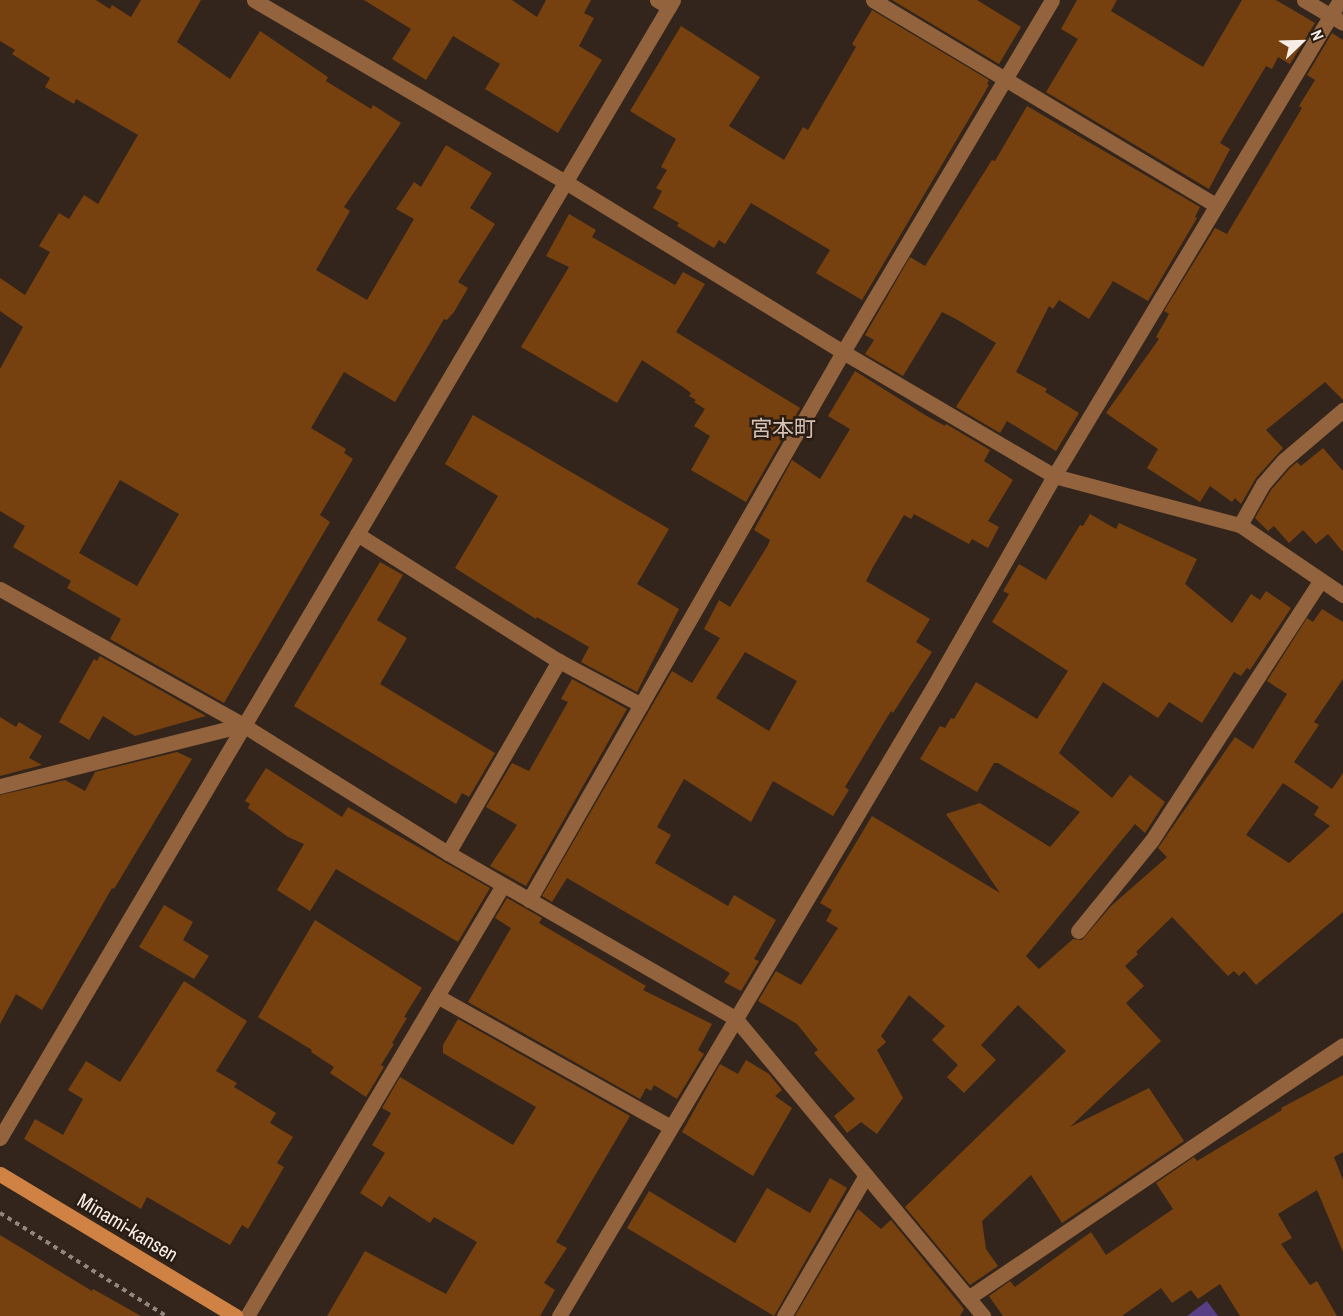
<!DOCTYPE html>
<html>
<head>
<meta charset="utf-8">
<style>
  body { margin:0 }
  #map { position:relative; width:1343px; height:1316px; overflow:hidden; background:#33251b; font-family:"Archivo Narrow","Noto Sans JP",sans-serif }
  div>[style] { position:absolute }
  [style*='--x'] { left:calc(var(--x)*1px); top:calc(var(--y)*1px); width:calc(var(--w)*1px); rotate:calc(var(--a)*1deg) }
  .green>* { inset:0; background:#573e85 }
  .building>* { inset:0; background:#77410f }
  .path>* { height:4px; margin-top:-2px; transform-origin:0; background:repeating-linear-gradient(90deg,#92857d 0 4.5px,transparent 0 9px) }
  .minor>* { height:15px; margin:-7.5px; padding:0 7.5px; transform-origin:7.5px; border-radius:7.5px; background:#93633e }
  .tertiary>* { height:15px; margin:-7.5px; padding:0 7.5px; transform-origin:7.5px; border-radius:7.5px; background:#93633e }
  .secondary>* { height:15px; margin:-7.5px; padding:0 7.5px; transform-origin:7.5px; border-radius:7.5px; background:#cf8244 }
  span { translate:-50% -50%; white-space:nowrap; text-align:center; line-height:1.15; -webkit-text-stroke:5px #291c12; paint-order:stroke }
  .street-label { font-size:20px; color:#f7ede6 }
  .quarter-label { font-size:22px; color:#d4c1b4 }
  .north { position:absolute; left:1271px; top:12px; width:60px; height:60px; -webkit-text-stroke:4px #291c12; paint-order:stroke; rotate:67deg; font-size:16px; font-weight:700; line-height:24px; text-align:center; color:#f7ede6 }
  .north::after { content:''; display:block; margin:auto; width:21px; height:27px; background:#f7ede6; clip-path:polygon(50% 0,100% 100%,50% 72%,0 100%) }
</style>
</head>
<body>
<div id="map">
  <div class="green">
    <i style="clip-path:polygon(1207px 1301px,1218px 1316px,1187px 1316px)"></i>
  </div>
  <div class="building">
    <i style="clip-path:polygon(evenodd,0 0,96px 0,110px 9px,112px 5px,131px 17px,141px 0,201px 0,177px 42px,230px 79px,260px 31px,328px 77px,326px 81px,371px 109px,373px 105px,401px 123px,344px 207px,350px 211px,316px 270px,367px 300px,414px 219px,396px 209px,414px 182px,421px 187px,446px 145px,492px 173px,470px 208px,495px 224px,458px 282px,468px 288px,454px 312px,447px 320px,444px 319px,395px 402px,344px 372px,311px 428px,346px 449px,344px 453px,353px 459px,320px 515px,330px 522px,224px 703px,110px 639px,121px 619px,67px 588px,71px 581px,13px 547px,25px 526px,0 511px,0 369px,23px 327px,0 311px,0 278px,25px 295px,50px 252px,39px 246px,59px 213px,69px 219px,84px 195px,98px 204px,138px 135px,76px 99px,74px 104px,45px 87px,50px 78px,12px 54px,15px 50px,0 41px,0 0,120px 480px,179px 514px,137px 586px,79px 553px,120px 480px)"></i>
    <i style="clip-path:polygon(364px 0,512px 0,537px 17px,546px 0,591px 0,584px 13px,594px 18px,579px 46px,602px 60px,558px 133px,485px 89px,500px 64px,453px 36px,426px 80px,392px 59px,411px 29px)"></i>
    <i style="clip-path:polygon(892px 0,977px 0,1021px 27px,999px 64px)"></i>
    <i style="clip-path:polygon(1077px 0,1117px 0,1111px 11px,1203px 67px,1242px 0,1276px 0,1315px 23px,1290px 64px,1278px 57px,1272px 69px,1266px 66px,1220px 143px,1230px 149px,1209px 189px,1046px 92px,1078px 39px,1061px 29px)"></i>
    <i style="clip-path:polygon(872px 10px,989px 80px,987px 84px,989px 85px,862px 300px,816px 273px,830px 250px,751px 203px,725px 244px,719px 240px,714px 248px,677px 226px,679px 223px,653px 208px,662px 191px,656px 188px,667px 170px,661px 167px,676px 139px,630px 111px,681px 26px,760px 77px,729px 126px,784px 160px,803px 127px,808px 130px,856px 47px,852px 44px)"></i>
    <i style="clip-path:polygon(1332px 33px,1343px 40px,1343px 400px,1325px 382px,1266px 430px,1283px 448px,1256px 478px,1241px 504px,1235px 498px,1232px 502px,1210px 486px,1200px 502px,1147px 468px,1158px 449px,1106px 413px,1159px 339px,1156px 337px,1169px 314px,1164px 311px,1215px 228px,1227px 234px,1302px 108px,1299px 106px,1315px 80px,1307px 75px)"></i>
    <i style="clip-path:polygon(1027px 106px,1200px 207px,1195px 217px,1197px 218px,1148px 301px,1113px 281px,1089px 319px,1059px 300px,1053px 309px,1049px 306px,1016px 372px,1047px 389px,1045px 392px,1079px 413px,1056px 451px,1007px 421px,1000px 433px,956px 407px,996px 343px,956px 319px,942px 312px,903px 376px,865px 354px,874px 340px,865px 335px,910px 257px,925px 266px,992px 160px,995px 161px)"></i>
    <i style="clip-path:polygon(569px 214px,596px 230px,592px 237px,675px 285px,683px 272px,705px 284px,676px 332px,800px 408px,746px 502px,691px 470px,710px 436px,694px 426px,705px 409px,694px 402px,696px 400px,689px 396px,691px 393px,683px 387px,642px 360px,617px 403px,521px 347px,569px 267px,546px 256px)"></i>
    <i style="clip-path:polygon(evenodd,855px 371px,925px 415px,945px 426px,946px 424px,990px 450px,984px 461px,1013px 480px,988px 521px,999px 527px,988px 548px,972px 539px,969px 544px,914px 514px,911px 519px,904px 515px,873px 567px,866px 581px,930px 619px,916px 642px,932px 652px,893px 713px,891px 711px,845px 787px,849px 790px,833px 816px,773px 781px,751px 822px,684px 779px,657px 827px,671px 835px,655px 863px,728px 906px,734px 895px,776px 920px,754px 959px,759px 961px,741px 991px,724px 982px,730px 973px,567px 878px,552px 902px,542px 896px,672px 671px,692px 683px,720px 638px,704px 629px,719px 600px,730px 607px,768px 545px,770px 540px,754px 530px,792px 460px,820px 479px,850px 429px,828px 416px,855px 371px,745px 652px,797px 681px,769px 731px,716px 698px,745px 652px)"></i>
    <i style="clip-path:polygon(473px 415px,669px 529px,637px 584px,679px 609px,637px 692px,581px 662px,589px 647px,537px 617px,536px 619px,455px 568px,498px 496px,445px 464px)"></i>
    <i style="clip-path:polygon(1323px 448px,1343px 471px,1343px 552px,1328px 534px,1316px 544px,1303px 530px,1289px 543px,1274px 526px,1268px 531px,1255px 518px,1271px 490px,1290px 468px,1297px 462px,1301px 466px)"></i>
    <i style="clip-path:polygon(evenodd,1090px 514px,1116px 529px,1119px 523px,1197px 559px,1185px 584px,1232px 623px,1251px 594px,1260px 600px,1266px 591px,1291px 608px,1250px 670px,1247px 668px,1241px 676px,1234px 672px,1202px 723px,1169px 702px,1158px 718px,1103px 682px,1059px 753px,1112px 798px,1130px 775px,1165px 802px,1145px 833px,1135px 824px,1026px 956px,1039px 969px,1073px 939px,1082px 940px,1111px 906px,1167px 857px,1158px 848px,1235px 737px,1253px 749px,1287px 694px,1267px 681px,1307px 618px,1313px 622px,1322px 609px,1343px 622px,1343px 679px,1314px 722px,1319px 725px,1294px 762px,1332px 789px,1343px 773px,1343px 912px,1256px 985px,1244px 971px,1239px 976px,1234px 971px,1228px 976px,1172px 917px,1136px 952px,1138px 954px,1125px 966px,1144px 986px,1126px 1003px,1161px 1041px,1070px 1127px,1149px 1088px,1184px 1141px,1062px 1223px,1031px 1175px,982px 1221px,986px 1249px,998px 1266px,970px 1285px,905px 1207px,1066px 1051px,1018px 1005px,981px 1045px,996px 1060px,964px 1093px,947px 1077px,958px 1065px,932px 1040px,945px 1026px,909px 995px,881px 1036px,886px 1042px,877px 1050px,903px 1098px,877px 1134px,861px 1122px,847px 1133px,834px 1116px,855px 1099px,814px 1053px,818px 1050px,797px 1024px,758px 1001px,776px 971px,801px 985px,838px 928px,826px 921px,832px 910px,820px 903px,872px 816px,1000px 893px,946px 814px,980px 803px,1050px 847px,1080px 812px,998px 763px,994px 763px,977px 792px,920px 759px,940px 726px,945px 728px,951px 718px,954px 719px,976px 682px,1037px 719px,1068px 671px,992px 622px,1009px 594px,1003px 591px,1019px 564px,1046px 580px,1080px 525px,1083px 526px,1090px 514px,1283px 783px,1319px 807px,1314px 815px,1330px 826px,1289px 863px,1246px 835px,1283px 783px)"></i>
    <i style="clip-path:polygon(380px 562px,403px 575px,377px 620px,407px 638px,380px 684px,495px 753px,469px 797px,462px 793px,456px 804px,294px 706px)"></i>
    <i style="clip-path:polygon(100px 656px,206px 716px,135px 736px,103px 716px,89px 740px,59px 722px,94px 659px,97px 661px)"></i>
    <i style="clip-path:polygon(572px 679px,627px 709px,526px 886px,490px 866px,517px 825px,486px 807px,512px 763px,529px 771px,568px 702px,561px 699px)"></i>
    <i style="clip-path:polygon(0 717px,16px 727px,19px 722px,42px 736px,29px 758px,42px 765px,0 776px)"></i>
    <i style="clip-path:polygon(177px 752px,192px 759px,114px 889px,112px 888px,42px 1010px,16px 994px,0 1024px,0 795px,65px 780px,85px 791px,95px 772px)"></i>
    <i style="clip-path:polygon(266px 768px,342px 817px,348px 807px,490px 888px,458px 942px,336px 869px,310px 911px,277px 890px,304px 844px,288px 837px,248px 808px,250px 804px,245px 801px)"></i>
    <i style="clip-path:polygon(507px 898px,542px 918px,539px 923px,646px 986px,643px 990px,712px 1024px,698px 1050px,704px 1054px,677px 1099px,654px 1085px,651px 1091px,646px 1088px,640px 1099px,468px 1002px,511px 928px,495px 918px)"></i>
    <i style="clip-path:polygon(164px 905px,193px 922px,183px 940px,209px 956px,194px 979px,139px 947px)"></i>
    <i style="clip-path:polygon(315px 920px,422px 988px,404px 1017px,407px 1018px,392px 1043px,394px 1044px,381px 1065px,384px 1067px,366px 1097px,330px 1073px,334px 1067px,311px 1052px,312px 1050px,258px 1017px)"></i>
    <i style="clip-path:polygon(184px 981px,247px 1021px,216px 1071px,237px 1083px,234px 1087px,276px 1113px,270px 1123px,293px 1137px,277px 1163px,284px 1167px,248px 1229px,242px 1225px,230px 1245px,147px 1197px,141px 1209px,24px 1139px,35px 1119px,63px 1135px,83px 1099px,68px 1090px,86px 1061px,120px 1082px)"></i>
    <i style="clip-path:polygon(458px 1019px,630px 1116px,556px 1242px,567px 1248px,544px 1283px,555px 1290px,540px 1316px,327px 1316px,365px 1251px,446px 1294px,477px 1242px,434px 1217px,430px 1223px,389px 1196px,382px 1207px,360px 1193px,385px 1153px,372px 1145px,391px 1113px,382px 1108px,400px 1077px,513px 1145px,536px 1107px,443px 1053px,443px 1045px)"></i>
    <i style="clip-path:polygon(746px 1060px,769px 1074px,782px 1090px,775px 1096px,792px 1108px,753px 1176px,682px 1132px,720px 1064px,738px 1074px)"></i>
    <i style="clip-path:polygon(1343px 1075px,1343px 1152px,1334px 1157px,1343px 1180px,1343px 1252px,1317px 1190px,1278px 1214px,1292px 1238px,1281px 1244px,1310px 1285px,1317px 1281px,1337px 1316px,1240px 1316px,1220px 1284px,1198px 1299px,1191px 1290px,1172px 1303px,1161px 1288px,1122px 1316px,1003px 1316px,989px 1296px,1010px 1281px,1015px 1287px,1091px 1232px,1106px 1255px,1173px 1209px,1156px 1183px,1194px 1157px,1197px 1161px,1282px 1110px,1281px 1108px)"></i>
    <i style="clip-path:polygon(830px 1178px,847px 1188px,774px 1316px,627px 1228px,649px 1191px,735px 1243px,767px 1188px,810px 1213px)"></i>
    <i style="clip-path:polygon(858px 1209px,881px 1229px,891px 1220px,964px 1309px,960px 1316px,795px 1316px)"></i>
    <i style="clip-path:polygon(0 1235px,92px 1291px,93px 1289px,141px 1316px,0 1316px)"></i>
  </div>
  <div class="path">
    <i style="--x:0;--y:1213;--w:195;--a:31.8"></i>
  </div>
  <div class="minor">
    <i style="--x:254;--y:0;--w:359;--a:30.3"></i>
    <i style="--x:564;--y:181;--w:327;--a:31.5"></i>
    <i style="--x:843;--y:352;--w:245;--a:30.4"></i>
    <i style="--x:1054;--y:476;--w:192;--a:14.8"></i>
    <i style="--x:1240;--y:525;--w:125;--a:34.2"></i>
    <i style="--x:657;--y:0;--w:14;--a:30"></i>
    <i style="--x:873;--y:0;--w:400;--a:30.9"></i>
    <i style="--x:1304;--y:0;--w:45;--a:30.5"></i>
    <i style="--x:1240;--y:525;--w:47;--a:-60.7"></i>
    <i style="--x:1263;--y:484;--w:30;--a:-49"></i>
    <i style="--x:1283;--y:461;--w:79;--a:-40.4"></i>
    <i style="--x:357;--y:534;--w:239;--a:32.2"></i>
    <i style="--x:559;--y:661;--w:93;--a:28.2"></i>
    <i style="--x:0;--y:589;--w:278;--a:29.2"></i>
    <i style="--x:243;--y:725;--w:242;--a:32"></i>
    <i style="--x:448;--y:853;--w:331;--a:29.9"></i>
    <i style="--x:735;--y:1018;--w:388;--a:50.2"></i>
    <i style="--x:0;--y:786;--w:251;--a:-14.1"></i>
    <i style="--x:448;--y:853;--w:222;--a:-60"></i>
    <i style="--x:529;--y:900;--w:632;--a:-60.19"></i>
    <i style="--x:843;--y:352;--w:409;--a:-59.3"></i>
    <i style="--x:1078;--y:931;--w:117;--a:-50.9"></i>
    <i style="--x:1152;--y:840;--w:309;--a:-57"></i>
    <i style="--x:437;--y:996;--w:267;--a:29.3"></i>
    <i style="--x:968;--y:1298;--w:452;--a:-34"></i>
    <i style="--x:247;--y:1316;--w:501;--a:-59.29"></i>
    <i style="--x:559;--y:1316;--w:735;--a:-59.25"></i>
    <i style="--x:935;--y:684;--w:240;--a:-60.2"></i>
    <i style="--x:1054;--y:476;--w:555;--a:-59"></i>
    <i style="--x:784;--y:1316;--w:163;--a:-59.8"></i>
  </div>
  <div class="tertiary">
    <i style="--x:0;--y:1138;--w:1322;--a:-59.4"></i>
  </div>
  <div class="secondary">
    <i style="--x:0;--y:1174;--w:275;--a:31.1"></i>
  </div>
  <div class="street-label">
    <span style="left:128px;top:1227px;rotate:31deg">Minami-kansen</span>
  </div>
  <div class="quarter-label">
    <span style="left:783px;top:429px">宮本町</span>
  </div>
  <div class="north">N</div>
</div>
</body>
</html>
